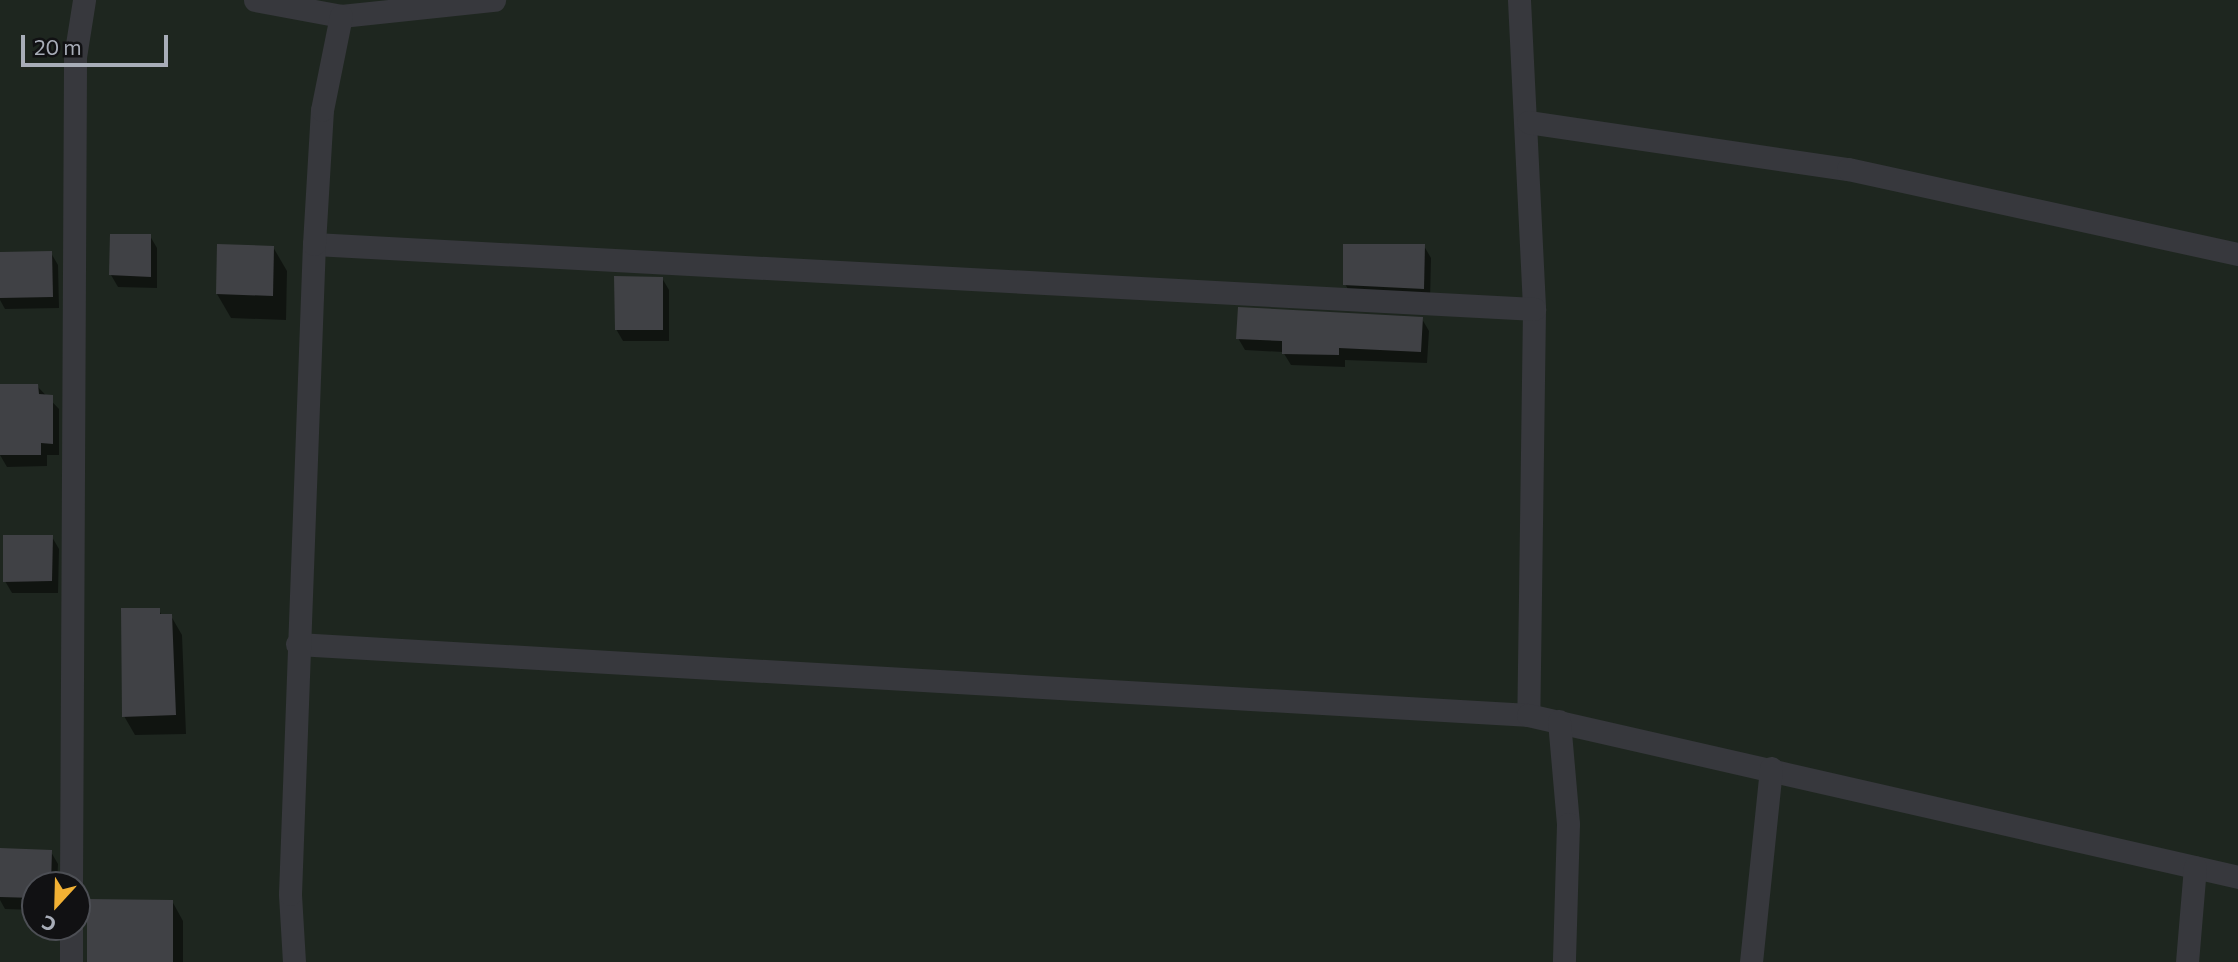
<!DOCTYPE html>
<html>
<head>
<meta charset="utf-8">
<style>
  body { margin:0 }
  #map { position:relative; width:2238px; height:962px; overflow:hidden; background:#161618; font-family:Commissioner,sans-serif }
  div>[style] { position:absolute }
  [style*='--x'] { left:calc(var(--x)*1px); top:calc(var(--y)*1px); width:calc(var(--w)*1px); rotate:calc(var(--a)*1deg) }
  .green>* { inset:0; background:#1e261f }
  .shadow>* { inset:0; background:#0007 }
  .building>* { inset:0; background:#404145 }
  .service>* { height:23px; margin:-11.5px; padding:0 11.5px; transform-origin:11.5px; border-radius:11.5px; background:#37383d }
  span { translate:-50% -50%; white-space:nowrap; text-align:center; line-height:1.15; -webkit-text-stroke:6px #111113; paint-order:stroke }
  .north { position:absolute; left:21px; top:871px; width:70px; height:70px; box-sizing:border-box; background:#111113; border:2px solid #4d4f55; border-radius:50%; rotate:202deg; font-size:19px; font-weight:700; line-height:28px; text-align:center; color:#a8adb8 }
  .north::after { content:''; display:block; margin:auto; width:24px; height:32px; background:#f2b134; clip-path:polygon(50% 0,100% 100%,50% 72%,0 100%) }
  .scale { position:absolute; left:21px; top:35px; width:147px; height:32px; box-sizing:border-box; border:4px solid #a8adb8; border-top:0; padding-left:9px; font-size:21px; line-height:24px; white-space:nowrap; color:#a8adb8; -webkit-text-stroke:5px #111113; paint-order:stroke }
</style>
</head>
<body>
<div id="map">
  <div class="green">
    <i style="clip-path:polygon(evenodd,0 0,2238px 0,2238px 962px,0 962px,0 0,35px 885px,77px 885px,77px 927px,35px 927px,35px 885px)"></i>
  </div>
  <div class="shadow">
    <i style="clip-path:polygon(150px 236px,157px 248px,157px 288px,118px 287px,111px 275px)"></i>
    <i style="clip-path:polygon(1424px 246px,1431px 258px,1430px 301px,1352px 296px,1345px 284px)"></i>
    <i style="clip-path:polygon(273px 247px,287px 271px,286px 320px,231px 318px,217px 294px)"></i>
    <i style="clip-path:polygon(0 253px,51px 253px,58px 265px,59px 308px,5px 309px,0 300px)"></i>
    <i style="clip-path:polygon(662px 278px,669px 290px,669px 341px,623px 341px,616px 329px)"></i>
    <i style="clip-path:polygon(1422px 319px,1429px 331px,1427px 363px,1345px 360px,1345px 367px,1291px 365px,1283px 352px,1245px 350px,1238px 338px)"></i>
    <i style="clip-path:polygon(37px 386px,59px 409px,59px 455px,47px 455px,47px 466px,7px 467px,0 455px)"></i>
    <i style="clip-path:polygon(52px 537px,59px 549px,58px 593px,12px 593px,5px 581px)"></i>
    <i style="clip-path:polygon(159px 610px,162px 616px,171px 616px,182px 635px,186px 734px,135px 735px,124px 716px)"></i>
    <i style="clip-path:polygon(0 850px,51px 852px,58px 864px,57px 885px,35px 885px,35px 910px,5px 909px,0 900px)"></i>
    <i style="clip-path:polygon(172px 901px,183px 921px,183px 962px,89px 962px)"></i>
  </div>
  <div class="building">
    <i style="clip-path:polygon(110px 234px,151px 234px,151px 277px,109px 275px)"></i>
    <i style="clip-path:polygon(217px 244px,274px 246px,273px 296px,216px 294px)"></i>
    <i style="clip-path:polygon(1343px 244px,1425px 244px,1424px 289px,1343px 285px)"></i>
    <i style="clip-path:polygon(52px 251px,53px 297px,0 298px,0 252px)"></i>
    <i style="clip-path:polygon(614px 276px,663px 277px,663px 330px,615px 330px)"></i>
    <i style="clip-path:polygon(1238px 307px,1423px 317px,1421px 352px,1339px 348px,1339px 355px,1282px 354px,1282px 341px,1236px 339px)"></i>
    <i style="clip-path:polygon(0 384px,38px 384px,39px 394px,53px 395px,53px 444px,41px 443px,41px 455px,0 455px)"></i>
    <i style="clip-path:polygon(3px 535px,53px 535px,52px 581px,3px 582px)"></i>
    <i style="clip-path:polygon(121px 608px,160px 608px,160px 614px,172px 614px,176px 715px,122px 717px)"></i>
    <i style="clip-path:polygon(0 848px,52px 850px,51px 885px,35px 885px,35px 898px,0 897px)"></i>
    <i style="clip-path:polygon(87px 899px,173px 900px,173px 962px,87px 962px)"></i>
  </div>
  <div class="service">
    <i style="--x:255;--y:0;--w:87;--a:10.5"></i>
    <i style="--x:341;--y:16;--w:154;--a:-6"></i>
    <i style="--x:1519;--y:0;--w:309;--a:87.2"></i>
    <i style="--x:1534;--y:309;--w:406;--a:90.8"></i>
    <i style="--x:1528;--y:122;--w:323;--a:8.4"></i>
    <i style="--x:1848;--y:169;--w:399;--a:12.3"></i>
    <i style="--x:314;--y:244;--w:1222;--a:3.05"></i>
    <i style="--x:297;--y:644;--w:1233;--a:3.3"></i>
    <i style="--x:1528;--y:715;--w:728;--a:12.85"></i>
    <i style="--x:1559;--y:721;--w:103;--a:85"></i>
    <i style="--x:1568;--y:824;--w:138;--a:91.7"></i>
    <i style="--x:71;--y:885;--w:828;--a:-89.72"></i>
    <i style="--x:75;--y:57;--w:58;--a:-81"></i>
    <i style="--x:71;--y:962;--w:35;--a:-90"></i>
    <i style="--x:294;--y:962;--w:68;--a:-93.4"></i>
    <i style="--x:290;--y:894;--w:650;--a:-87.89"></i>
    <i style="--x:314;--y:244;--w:134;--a:-86.6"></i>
    <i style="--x:322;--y:110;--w:96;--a:-78.6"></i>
    <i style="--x:1751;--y:962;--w:195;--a:-84.1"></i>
    <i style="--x:2187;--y:962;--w:95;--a:-85.2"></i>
  </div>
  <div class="north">С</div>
  <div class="scale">20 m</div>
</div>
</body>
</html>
